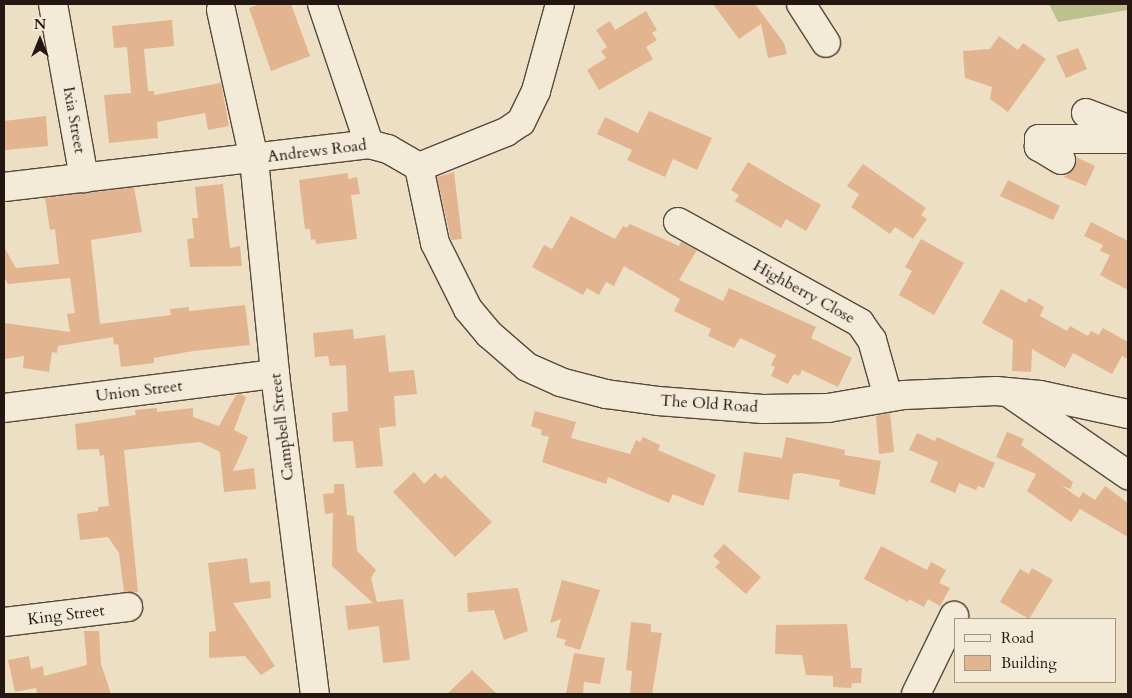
<!DOCTYPE html>
<html>
<head>
<meta charset="utf-8">
<style>
  body { margin:0 }
  #map { position:relative; width:1132px; height:698px; overflow:hidden; background:#eddfc3; font-family:Cardo,serif }
  div>[style] { position:absolute }
  [style*='--x'] { left:calc(var(--x)*1px); top:calc(var(--y)*1px); width:calc(var(--w)*1px); rotate:calc(var(--a)*1deg) }
  .green>* { inset:0; background:#bec090 }
  .building>* { inset:0; background:#e2b48f }
  .roads { filter:drop-shadow(1px 0 #56483d) drop-shadow(-1px 0 #56483d) drop-shadow(0 1px #56483d) drop-shadow(0 -1px #56483d) }
  .minor>* { height:28px; margin:-14px; padding:0 14px; transform-origin:14px; border-radius:14px; background:#f3ead8 }
  span { translate:-50% -50%; white-space:nowrap; text-align:center; line-height:1.15; -webkit-text-stroke:4.5px #f3ead8; paint-order:stroke }
  .street-label { font-size:16px; color:#241610 }
  .frame { position:absolute; inset:0; border:5px solid #241610; pointer-events:none }
  .legend { position:absolute; left:954px; top:618px; width:162px; height:65px; box-sizing:border-box; background:#f3ead8; border:1px solid #a09588; margin:0; padding:6px 9px; list-style:none; font-size:15px; color:#241610 }
  .legend li { display:flex; align-items:center; gap:10px; height:25px }
  .legend b { width:25px; border:1px solid #a09588 }
  .north { position:absolute; left:15px; top:15px; width:50px; height:50px; -webkit-text-stroke:4px #f3ead8; paint-order:stroke; rotate:0deg; font-size:14px; font-weight:700; line-height:20px; text-align:center; color:#241610 }
  .north::after { content:''; display:block; margin:auto; width:18px; height:22px; background:#241610; clip-path:polygon(50% 0,100% 100%,50% 72%,0 100%) }
</style>
</head>
<body>
<div id="map">
  <div class="green">
    <i style="clip-path:polygon(1049px 4px,1128px 4px,1128px 10px,1058px 22px)"></i>
  </div>
  <div class="building">
    <i style="clip-path:polygon(260px 4px,291px 4px,310px 56px,271px 71px,249px 8px)"></i>
    <i style="clip-path:polygon(713px 4px,755px 4px,784px 43px,787px 54px,768px 58px,761px 24px,739px 39px)"></i>
    <i style="clip-path:polygon(646px 11px,657px 30px,652px 33px,657px 40px,646px 47px,653px 59px,599px 90px,587px 70px,606px 58px,601px 51px,607px 47px,596px 30px,610px 21px,615px 30px)"></i>
    <i style="clip-path:polygon(172px 20px,174px 46px,144px 49px,148px 91px,154px 91px,154px 95px,221px 83px,229px 126px,208px 130px,205px 113px,157px 122px,158px 138px,109px 143px,104px 95px,131px 93px,127px 47px,114px 48px,112px 26px)"></i>
    <i style="clip-path:polygon(999px 36px,1018px 50px,1023px 43px,1046px 59px,1008px 112px,990px 99px,992px 87px,965px 78px,963px 51px,990px 49px)"></i>
    <i style="clip-path:polygon(1078px 48px,1087px 69px,1066px 78px,1056px 56px)"></i>
    <i style="clip-path:polygon(649px 111px,712px 138px,697px 170px,673px 159px,665px 177px,627px 160px,632px 150px,597px 134px,605px 117px,638px 133px)"></i>
    <i style="clip-path:polygon(46px 116px,48px 146px,5px 150px,4px 121px)"></i>
    <i style="clip-path:polygon(1076px 157px,1095px 166px,1086px 186px,1064px 177px,1074px 168px)"></i>
    <i style="clip-path:polygon(748px 162px,821px 205px,806px 231px,786px 219px,781px 228px,735px 201px,739px 195px,731px 190px)"></i>
    <i style="clip-path:polygon(863px 164px,926px 208px,921px 215px,927px 219px,913px 239px,895px 227px,890px 234px,851px 207px,859px 194px,847px 186px)"></i>
    <i style="clip-path:polygon(454px 172px,462px 239px,451px 240px,437px 177px)"></i>
    <i style="clip-path:polygon(348px 173px,348px 179px,357px 177px,360px 194px,351px 195px,357px 239px,316px 244px,315px 239px,311px 240px,310px 229px,305px 229px,299px 180px)"></i>
    <i style="clip-path:polygon(1008px 180px,1060px 206px,1053px 220px,1000px 196px)"></i>
    <i style="clip-path:polygon(223px 184px,230px 248px,240px 246px,242px 266px,190px 267px,187px 239px,194px 238px,192px 218px,198px 218px,195px 187px)"></i>
    <i style="clip-path:polygon(134px 187px,142px 232px,91px 240px,100px 324px,171px 315px,170px 309px,189px 307px,189px 311px,245px 305px,250px 345px,193px 351px,154px 358px,154px 363px,121px 367px,118px 344px,114px 345px,113px 337px,58px 346px,57px 353px,52px 352px,49px 372px,23px 368px,24px 356px,4px 359px,4px 323px,70px 332px,67px 314px,75px 313px,70px 278px,8px 284px,4px 277px,4px 247px,16px 268px,59px 264px,55px 229px,50px 230px,45px 198px)"></i>
    <i style="clip-path:polygon(571px 216px,615px 239px,623px 226px,627px 228px,630px 224px,679px 246px,681px 242px,697px 250px,679px 280px,723px 301px,729px 288px,816px 327px,811px 338px,852px 358px,838px 387px,802px 370px,799px 376px,794px 374px,788px 384px,771px 376px,775px 367px,771px 365px,776px 355px,740px 338px,734px 348px,708px 336px,711px 329px,674px 311px,680px 299px,624px 266px,614px 286px,606px 282px,599px 295px,587px 288px,583px 295px,532px 267px,544px 245px,552px 249px)"></i>
    <i style="clip-path:polygon(1091px 222px,1128px 241px,1128px 290px,1100px 275px,1110px 255px,1100px 251px,1103px 245px,1084px 236px)"></i>
    <i style="clip-path:polygon(921px 239px,964px 263px,934px 315px,899px 295px,912px 271px,905px 267px)"></i>
    <i style="clip-path:polygon(1001px 289px,1026px 303px,1029px 298px,1044px 307px,1040px 316px,1067px 331px,1070px 326px,1088px 336px,1091px 331px,1099px 335px,1103px 328px,1128px 342px,1128px 359px,1122px 356px,1112px 374px,1073px 353px,1065px 368px,1032px 349px,1031px 372px,1012px 371px,1013px 340px,982px 323px)"></i>
    <i style="clip-path:polygon(353px 329px,354px 339px,385px 335px,389px 372px,414px 370px,417px 394px,394px 396px,396px 426px,379px 428px,383px 466px,356px 468px,353px 441px,333px 442px,332px 413px,348px 411px,346px 365px,330px 366px,328px 356px,315px 357px,313px 333px)"></i>
    <i style="clip-path:polygon(240px 394px,246px 397px,234px 430px,248px 437px,233px 471px,254px 468px,256px 489px,224px 492px,220px 452px,200px 442px,124px 450px,138px 592px,124px 592px,119px 553px,108px 537px,80px 540px,77px 514px,98px 511px,98px 507px,109px 506px,104px 455px,100px 456px,99px 449px,77px 450px,75px 424px,136px 415px,135px 410px,157px 408px,157px 412px,193px 408px,193px 417px,219px 426px,236px 395px)"></i>
    <i style="clip-path:polygon(535px 411px,576px 422px,571px 438px,630px 454px,636px 440px,640px 442px,643px 437px,660px 445px,658px 450px,716px 475px,703px 506px,673px 494px,669px 503px,608px 477px,606px 484px,542px 462px,549px 437px,541px 435px,542px 430px,531px 426px)"></i>
    <i style="clip-path:polygon(890px 413px,894px 452px,879px 454px,876px 416px)"></i>
    <i style="clip-path:polygon(1007px 432px,1024px 439px,1021px 445px,1073px 482px,1070px 489px,1061px 485px,1079px 498px,1083px 492px,1095px 500px,1105px 486px,1128px 503px,1128px 537px,1080px 509px,1071px 522px,1027px 491px,1036px 474px,996px 457px)"></i>
    <i style="clip-path:polygon(917px 433px,935px 441px,937px 437px,995px 463px,984px 488px,978px 486px,976px 490px,959px 483px,955px 493px,930px 482px,938px 462px,909px 450px)"></i>
    <i style="clip-path:polygon(786px 437px,845px 450px,844px 455px,881px 461px,875px 495px,839px 486px,840px 480px,801px 473px,793px 474px,789px 500px,738px 492px,744px 452px,782px 458px)"></i>
    <i style="clip-path:polygon(414px 472px,424px 484px,435px 473px,441px 479px,445px 475px,492px 522px,455px 557px,393px 492px)"></i>
    <i style="clip-path:polygon(334px 484px,344px 484px,347px 515px,354px 516px,357px 551px,376px 570px,371px 578px,377px 602px,403px 599px,410px 660px,383px 663px,379px 626px,348px 630px,345px 606px,373px 603px,332px 566px,333px 513px,325px 514px,323px 494px,334px 493px)"></i>
    <i style="clip-path:polygon(724px 544px,761px 577px,746px 594px,715px 567px,720px 562px,713px 556px)"></i>
    <i style="clip-path:polygon(881px 546px,927px 570px,931px 562px,946px 570px,939px 583px,950px 588px,940px 606px,928px 599px,924px 607px,909px 599px,908px 602px,864px 579px)"></i>
    <i style="clip-path:polygon(247px 558px,250px 583px,270px 581px,271px 598px,233px 603px,275px 666px,261px 675px,245px 656px,209px 658px,209px 632px,216px 631px,208px 563px)"></i>
    <i style="clip-path:polygon(1032px 568px,1053px 580px,1029px 619px,1000px 602px,1020px 569px,1029px 574px)"></i>
    <i style="clip-path:polygon(562px 580px,600px 590px,580px 650px,564px 645px,566px 640px,556px 637px,561px 619px,550px 623px)"></i>
    <i style="clip-path:polygon(518px 588px,528px 631px,504px 640px,494px 610px,468px 612px,467px 593px)"></i>
    <i style="clip-path:polygon(631px 622px,651px 624px,651px 632px,662px 633px,652px 694px,630px 694px,632px 671px,626px 670px)"></i>
    <i style="clip-path:polygon(847px 624px,851px 668px,862px 668px,861px 683px,852px 683px,851px 688px,833px 687px,833px 676px,806px 675px,802px 655px,775px 654px,776px 625px)"></i>
    <i style="clip-path:polygon(84px 631px,99px 631px,101px 664px,111px 694px,37px 694px,36px 688px,15px 692px,8px 660px,29px 656px,31px 669px,43px 666px,44px 676px,87px 665px)"></i>
    <i style="clip-path:polygon(574px 653px,605px 658px,600px 684px,584px 682px,583px 694px,566px 694px)"></i>
    <i style="clip-path:polygon(472px 670px,497px 694px,447px 694px)"></i>
  </div>
  <div class="roads">
    <div class="minor">
      <i style="--x:53;--y:4;--w:177;--a:79.9"></i>
      <i style="--x:322;--y:4;--w:148;--a:71.4"></i>
      <i style="--x:801;--y:4;--w:46;--a:57.3"></i>
      <i style="--x:221;--y:10;--w:153;--a:77.5"></i>
      <i style="--x:254;--y:159;--w:216;--a:84.4"></i>
      <i style="--x:275;--y:374;--w:322;--a:82.9"></i>
      <i style="--x:1086;--y:113;--w:45;--a:20.9"></i>
      <i style="--x:1061;--y:160;--w:26;--a:-149"></i>
      <i style="--x:1039;--y:147;--w:8;--a:-90"></i>
      <i style="--x:1039;--y:139;--w:89;--a:0"></i>
      <i style="--x:419;--y:167;--w:78;--a:78.1"></i>
      <i style="--x:435;--y:243;--w:74;--a:63.4"></i>
      <i style="--x:468;--y:309;--w:33;--a:50"></i>
      <i style="--x:489;--y:334;--w:50;--a:41"></i>
      <i style="--x:527;--y:367;--w:36;--a:24"></i>
      <i style="--x:560;--y:382;--w:48;--a:14.6"></i>
      <i style="--x:606;--y:394;--w:52;--a:7.7"></i>
      <i style="--x:658;--y:401;--w:105;--a:4.4"></i>
      <i style="--x:763;--y:409;--w:65;--a:-0.9"></i>
      <i style="--x:828;--y:408;--w:77;--a:-9.7"></i>
      <i style="--x:904;--y:395;--w:92;--a:-2.5"></i>
      <i style="--x:996;--y:391;--w:44;--a:5.2"></i>
      <i style="--x:1040;--y:395;--w:90;--a:12.2"></i>
      <i style="--x:4;--y:187;--w:368;--a:-6.7"></i>
      <i style="--x:369;--y:144;--w:20;--a:15"></i>
      <i style="--x:388;--y:149;--w:36;--a:30"></i>
      <i style="--x:419;--y:167;--w:94;--a:-21.9"></i>
      <i style="--x:506;--y:132;--w:18;--a:-34"></i>
      <i style="--x:521;--y:122;--w:34;--a:-64"></i>
      <i style="--x:536;--y:91;--w:90;--a:-74.6"></i>
      <i style="--x:678;--y:222;--w:208;--a:29"></i>
      <i style="--x:860;--y:323;--w:21;--a:55"></i>
      <i style="--x:872;--y:340;--w:59;--a:74.3"></i>
      <i style="--x:1009;--y:393;--w:145;--a:34.6"></i>
      <i style="--x:4;--y:408;--w:273;--a:-7.2"></i>
      <i style="--x:4;--y:622;--w:125;--a:-6.9"></i>
      <i style="--x:916;--y:694;--w:87;--a:-64"></i>
    </div>
  </div>
  <div class="street-label">
    <span style="left:74px;top:120px;rotate:80deg">Ixia Street</span>
    <span style="left:317px;top:151px;rotate:-7deg">Andrews Road</span>
    <span style="left:804px;top:292px;rotate:29deg">Highberry Close</span>
    <span style="left:139px;top:391px;rotate:-7deg">Union Street</span>
    <span style="left:709px;top:404px;rotate:4deg">The Old Road</span>
    <span style="left:282px;top:427px;rotate:-97deg">Campbell Street</span>
    <span style="left:66px;top:615px;rotate:-7deg">King Street</span>
  </div>
  <div class="frame"></div>
  <ul class="legend">
  <li><b style="height:6px;background:#f3ead8"></b>Road</li>
  <li><b style="height:14px;background:#e2b48f"></b>Building</li>
  </ul>
  <div class="north">N</div>
</div>
</body>
</html>
